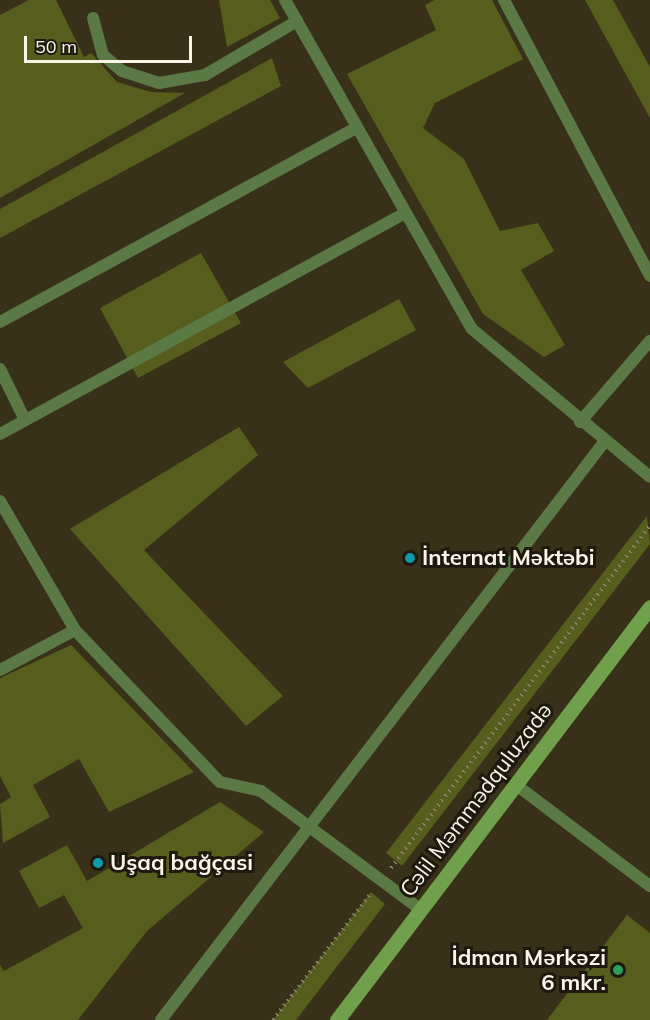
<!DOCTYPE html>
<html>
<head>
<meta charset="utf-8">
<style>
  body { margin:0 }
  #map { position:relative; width:650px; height:1020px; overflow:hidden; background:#393019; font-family:Mulish,sans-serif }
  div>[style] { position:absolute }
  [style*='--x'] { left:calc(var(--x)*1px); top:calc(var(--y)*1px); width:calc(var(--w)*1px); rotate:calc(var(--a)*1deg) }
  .green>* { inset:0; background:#575d1d }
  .path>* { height:4px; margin-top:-2px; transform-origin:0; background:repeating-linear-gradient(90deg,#8c8471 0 1.5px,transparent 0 6px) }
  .service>* { height:12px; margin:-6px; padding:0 6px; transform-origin:6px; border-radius:6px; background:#5a7945 }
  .secondary>* { height:15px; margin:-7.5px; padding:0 7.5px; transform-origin:7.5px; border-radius:7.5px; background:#70a04b }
  .dots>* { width:16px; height:16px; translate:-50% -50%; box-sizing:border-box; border:3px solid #1d190f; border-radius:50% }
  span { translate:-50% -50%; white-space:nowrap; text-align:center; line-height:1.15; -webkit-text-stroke:6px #1d190f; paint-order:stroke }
  .poi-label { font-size:22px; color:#faf5e6; font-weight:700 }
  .left { translate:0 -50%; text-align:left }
  .right { translate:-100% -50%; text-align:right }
  .street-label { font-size:22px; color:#faf5e6 }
  .scale { position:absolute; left:24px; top:36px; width:168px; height:27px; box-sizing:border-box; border:3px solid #faf5e6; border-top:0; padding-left:8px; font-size:18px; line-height:21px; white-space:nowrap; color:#faf5e6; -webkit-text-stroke:4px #1d190f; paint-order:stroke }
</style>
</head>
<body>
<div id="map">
  <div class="green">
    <i style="clip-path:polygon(29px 0,56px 0,84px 57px,91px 53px,117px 82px,151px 92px,185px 93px,0 198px,0 15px)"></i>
    <i style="clip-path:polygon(219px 0,270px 0,280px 18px,227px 47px)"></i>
    <i style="clip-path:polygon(434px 0,492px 0,523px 59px,435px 103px,423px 128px,464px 159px,500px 231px,538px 223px,554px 251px,521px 270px,565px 345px,544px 357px,483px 314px,347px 74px,436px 30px,425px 5px)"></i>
    <i style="clip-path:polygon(585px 0,613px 0,650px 67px,650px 118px)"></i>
    <i style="clip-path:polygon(272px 58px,281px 86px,0 238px,0 209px)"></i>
    <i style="clip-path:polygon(201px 253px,241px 323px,138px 378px,100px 308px)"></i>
    <i style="clip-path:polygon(399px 299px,416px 330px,308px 388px,283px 362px)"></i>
    <i style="clip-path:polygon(239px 427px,258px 455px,144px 550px,283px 696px,246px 726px,70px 529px)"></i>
    <i style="clip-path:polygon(647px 516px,650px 544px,402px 866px,386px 853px)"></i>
    <i style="clip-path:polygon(71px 645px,194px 772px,109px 812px,79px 759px,33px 785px,50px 817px,3px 843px,0 804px,11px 797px,0 776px,0 678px)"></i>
    <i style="clip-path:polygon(220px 802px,264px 832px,147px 931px,78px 1020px,0 1020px,0 965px,4px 971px,83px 928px,64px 895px,39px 908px,19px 871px,67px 845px,87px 881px)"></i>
    <i style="clip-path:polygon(371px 892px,385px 904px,296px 1020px,273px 1020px)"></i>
    <i style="clip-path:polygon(627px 915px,650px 933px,650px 1020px,547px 1020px)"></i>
  </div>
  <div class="path">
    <i style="--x:391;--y:868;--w:430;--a:-52.9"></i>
    <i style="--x:273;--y:1020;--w:160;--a:-52.3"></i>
  </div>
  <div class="service">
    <i style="--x:285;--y:0;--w:378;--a:60.4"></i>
    <i style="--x:472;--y:329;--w:231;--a:39.7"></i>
    <i style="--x:504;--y:0;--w:312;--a:62.1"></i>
    <i style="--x:93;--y:18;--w:38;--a:75"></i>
    <i style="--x:103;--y:55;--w:25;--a:40"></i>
    <i style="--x:122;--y:71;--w:39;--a:18"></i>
    <i style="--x:159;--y:83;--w:47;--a:-9.9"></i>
    <i style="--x:205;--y:75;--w:107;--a:-30.4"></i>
    <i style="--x:0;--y:322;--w:405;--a:-28.6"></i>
    <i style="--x:0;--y:369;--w:57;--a:63.9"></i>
    <i style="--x:580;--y:422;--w:107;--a:-49.2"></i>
    <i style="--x:0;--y:434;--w:460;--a:-28.6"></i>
    <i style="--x:0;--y:501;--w:149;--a:59.8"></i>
    <i style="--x:75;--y:630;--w:210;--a:46.4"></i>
    <i style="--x:220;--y:782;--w:42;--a:12.4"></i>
    <i style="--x:261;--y:791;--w:199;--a:36.6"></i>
    <i style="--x:0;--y:670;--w:85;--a:-28.1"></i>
    <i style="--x:515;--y:784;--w:169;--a:37.1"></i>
    <i style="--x:161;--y:1020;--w:730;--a:-52.52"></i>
  </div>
  <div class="secondary">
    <i style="--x:337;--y:1020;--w:518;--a:-52.84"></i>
  </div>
  <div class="dots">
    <i style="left:410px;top:558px;background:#0f9aa8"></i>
    <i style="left:98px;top:863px;background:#0f9aa8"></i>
    <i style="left:618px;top:970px;background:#2e9e5b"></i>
  </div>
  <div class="poi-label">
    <span class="left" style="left:422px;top:558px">İnternat Məktəbi</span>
    <span class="left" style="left:110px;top:863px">Uşaq bağçasi</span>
    <span class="right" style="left:606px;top:970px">İdman Mәrkәzi<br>6 mkr.</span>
  </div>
  <div class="street-label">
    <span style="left:476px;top:800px;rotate:-53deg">Cəlil Məmmədquluzadə</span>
  </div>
  <div class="scale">50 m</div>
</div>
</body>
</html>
